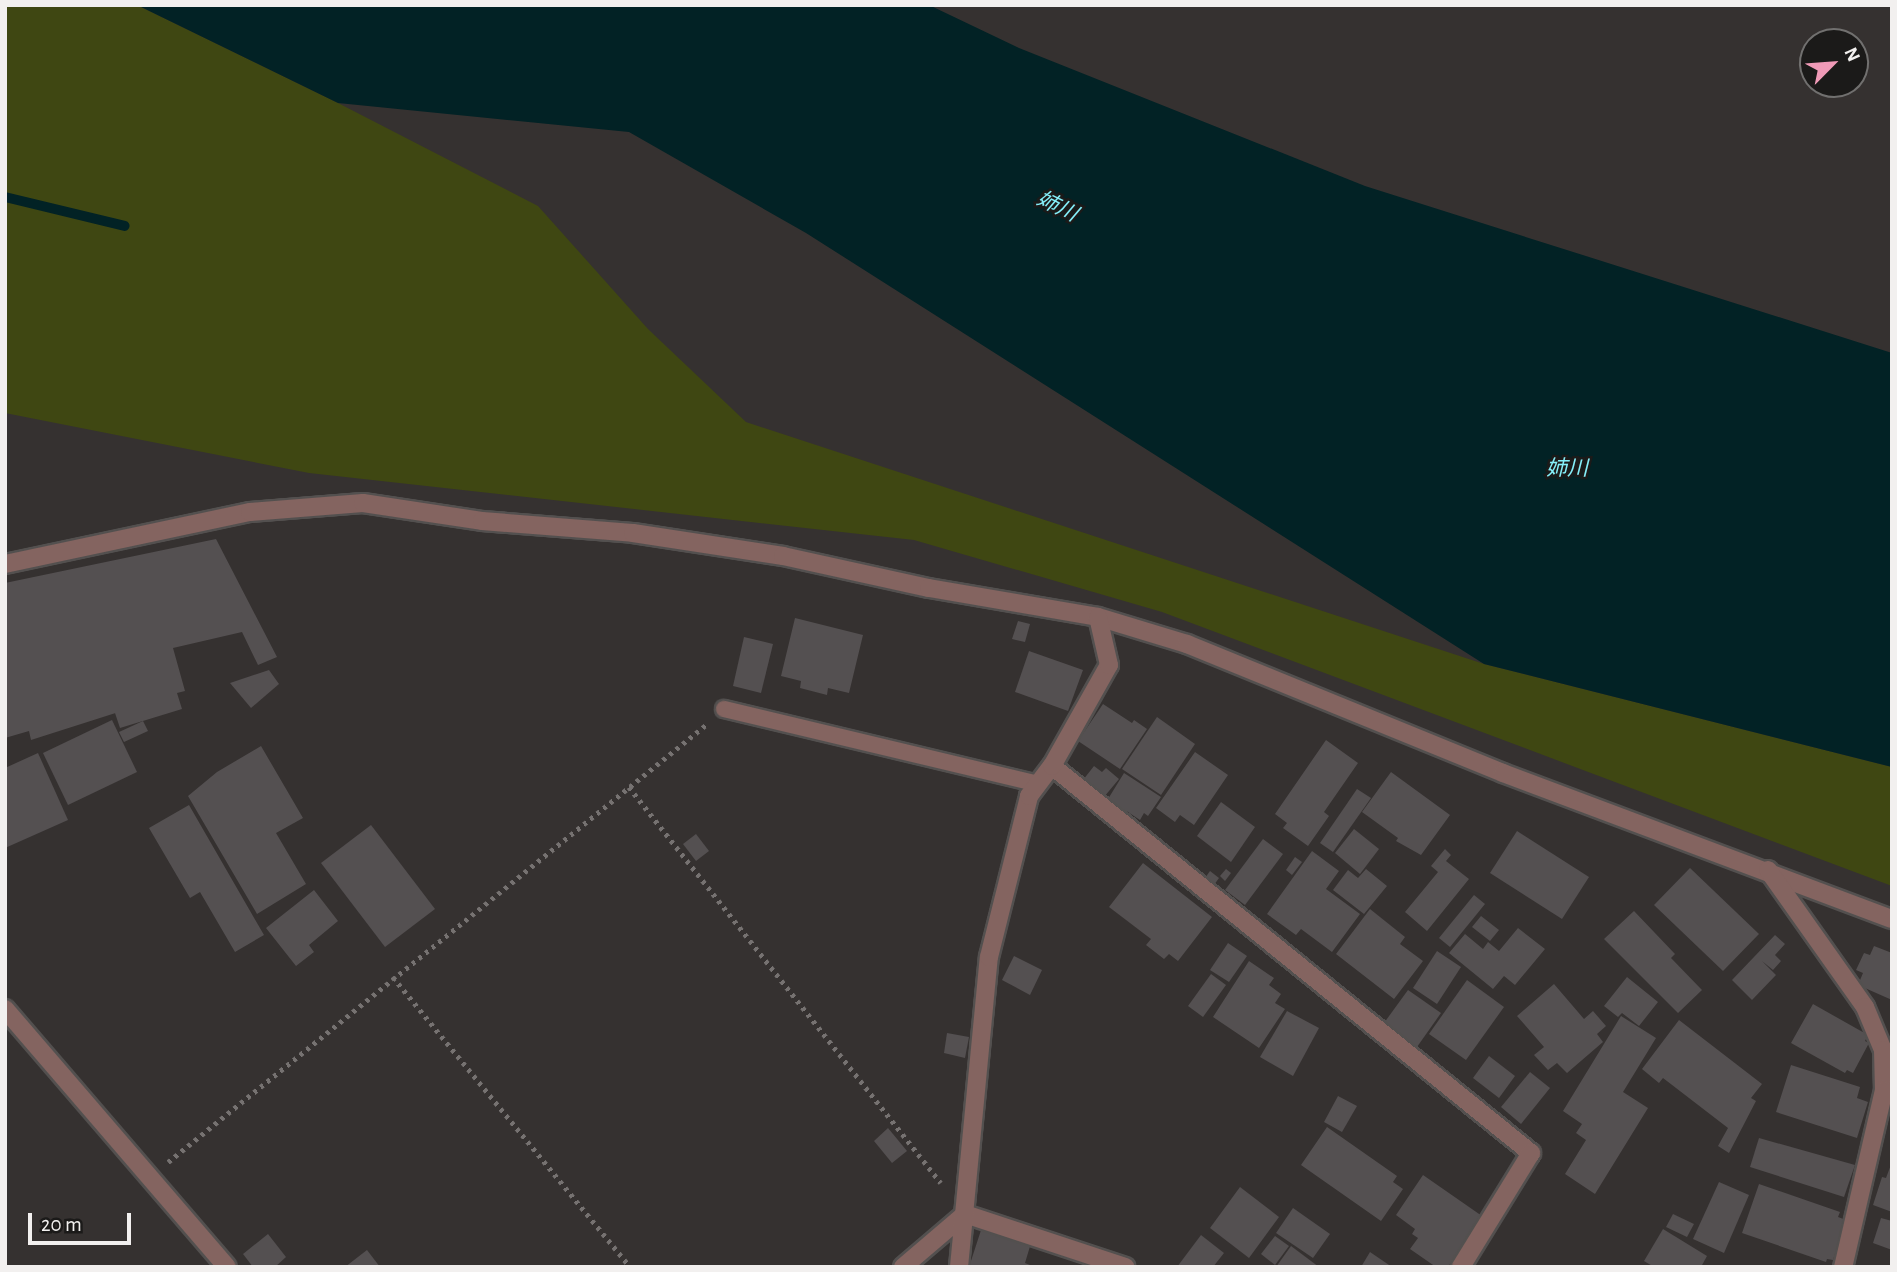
<!DOCTYPE html>
<html>
<head>
<meta charset="utf-8">
<style>
  body { margin:0 }
  #map { position:relative; width:1897px; height:1272px; overflow:hidden; background:#353130; font-family:"Alegreya Sans","Noto Sans JP",sans-serif }
  div>[style] { position:absolute }
  [style*='--x'] { left:calc(var(--x)*1px); top:calc(var(--y)*1px); width:calc(var(--w)*1px); rotate:calc(var(--a)*1deg) }
  .green>* { inset:0; background:#3f4712 }
  .water>* { inset:0; background:#022225 }
  .stream>* { height:10px; margin:-5px; padding:0 5px; transform-origin:5px; border-radius:5px; background:#022225 }
  .building>* { inset:0; background:#545051 }
  .path>* { height:4.5px; margin-top:-2.25px; transform-origin:0; background:repeating-linear-gradient(90deg,#767271 0 3.5px,transparent 0 8.5px) }
  .roads { filter:drop-shadow(2px 0 #53504f) drop-shadow(-2px 0 #53504f) drop-shadow(0 2px #53504f) drop-shadow(0 -2px #53504f) }
  .lane>* { height:16px; margin:-8px; padding:0 8px; transform-origin:8px; border-radius:8px; background:#846460 }
  .street>* { height:18px; margin:-9px; padding:0 9px; transform-origin:9px; border-radius:9px; background:#846460 }
  span { translate:-50% -50%; white-space:nowrap; text-align:center; line-height:1.15; -webkit-text-stroke:5px #1b1a19; paint-order:stroke }
  .water-label { font-size:21px; color:#85eff9; font-style:italic }
  .frame { position:absolute; inset:0; border:7px solid #f2f0ef; pointer-events:none }
  .north { position:absolute; left:1799px; top:28px; width:70px; height:70px; box-sizing:border-box; background:#1b1a19; border:2px solid #71706f; border-radius:50%; rotate:65deg; font-size:19px; font-weight:700; line-height:28px; text-align:center; color:#f2f0ef }
  .north::after { content:''; display:block; margin:auto; width:24px; height:32px; background:#f09ab7; clip-path:polygon(50% 0,100% 100%,50% 72%,0 100%) }
  .scale { position:absolute; left:28px; top:1213px; width:103px; height:32px; box-sizing:border-box; border:4px solid #f2f0ef; border-top:0; padding-left:9px; font-size:21px; line-height:24px; white-space:nowrap; color:#f2f0ef; -webkit-text-stroke:5px #1b1a19; paint-order:stroke }
</style>
</head>
<body>
<div id="map">
  <div class="green">
    <i style="clip-path:polygon(5px 5px,137px 5px,338px 103px,538px 206px,648px 329px,746px 422px,1484px 664px,1892px 767px,1892px 886px,1162px 612px,914px 540px,309px 473px,5px 413px)"></i>
  </div>
  <div class="water">
    <i style="clip-path:polygon(137px 5px,929px 5px,1019px 48px,1365px 186px,1892px 353px,1892px 767px,1484px 664px,806px 233px,629px 132px,338px 103px)"></i>
  </div>
  <div class="stream">
    <i style="--x:5;--y:197;--w:123;--a:13.6"></i>
  </div>
  <div class="building">
    <i style="clip-path:polygon(216px 539px,277px 657px,258px 665px,242px 632px,173px 648px,185px 691px,177px 693px,182px 709px,120px 728px,115px 713px,172px 695px,31px 740px,29px 731px,5px 738px,5px 583px)"></i>
    <i style="clip-path:polygon(795px 618px,863px 635px,849px 693px,828px 688px,827px 695px,800px 688px,801px 681px,781px 676px)"></i>
    <i style="clip-path:polygon(1018px 621px,1030px 624px,1025px 642px,1012px 639px)"></i>
    <i style="clip-path:polygon(744px 637px,773px 644px,761px 693px,733px 686px)"></i>
    <i style="clip-path:polygon(1029px 651px,1083px 670px,1068px 711px,1015px 692px)"></i>
    <i style="clip-path:polygon(269px 670px,279px 684px,251px 708px,230px 683px)"></i>
    <i style="clip-path:polygon(1103px 704px,1132px 723px,1134px 720px,1147px 729px,1120px 769px,1078px 741px)"></i>
    <i style="clip-path:polygon(1157px 717px,1195px 744px,1161px 795px,1122px 769px)"></i>
    <i style="clip-path:polygon(112px 720px,137px 772px,68px 805px,43px 753px)"></i>
    <i style="clip-path:polygon(143px 721px,148px 731px,124px 742px,119px 732px)"></i>
    <i style="clip-path:polygon(1326px 740px,1358px 763px,1324px 812px,1329px 816px,1308px 846px,1283px 828px,1287px 823px,1275px 814px)"></i>
    <i style="clip-path:polygon(261px 746px,303px 818px,276px 833px,306px 884px,257px 914px,188px 796px,217px 772px)"></i>
    <i style="clip-path:polygon(1195px 752px,1228px 775px,1194px 825px,1180px 815px,1175px 822px,1156px 808px)"></i>
    <i style="clip-path:polygon(38px 753px,68px 820px,5px 848px,5px 768px)"></i>
    <i style="clip-path:polygon(1094px 766px,1102px 772px,1106px 768px,1119px 779px,1104px 797px,1083px 780px)"></i>
    <i style="clip-path:polygon(1391px 772px,1450px 815px,1421px 855px,1396px 841px,1398px 838px,1362px 812px)"></i>
    <i style="clip-path:polygon(1124px 773px,1161px 797px,1148px 816px,1144px 813px,1140px 820px,1108px 799px)"></i>
    <i style="clip-path:polygon(1357px 789px,1371px 798px,1333px 852px,1320px 843px)"></i>
    <i style="clip-path:polygon(1221px 802px,1255px 827px,1231px 862px,1197px 836px)"></i>
    <i style="clip-path:polygon(189px 805px,264px 935px,235px 952px,200px 892px,190px 898px,149px 828px)"></i>
    <i style="clip-path:polygon(371px 825px,435px 909px,385px 947px,321px 863px)"></i>
    <i style="clip-path:polygon(1354px 829px,1379px 849px,1360px 874px,1335px 853px)"></i>
    <i style="clip-path:polygon(1517px 831px,1589px 877px,1562px 919px,1490px 873px)"></i>
    <i style="clip-path:polygon(696px 834px,709px 851px,696px 861px,683px 844px)"></i>
    <i style="clip-path:polygon(1263px 839px,1283px 854px,1245px 905px,1225px 890px)"></i>
    <i style="clip-path:polygon(1445px 849px,1451px 855px,1446px 861px,1469px 879px,1427px 931px,1405px 912px,1438px 872px,1431px 866px)"></i>
    <i style="clip-path:polygon(1312px 851px,1339px 871px,1326px 889px,1360px 914px,1332px 952px,1301px 929px,1296px 935px,1267px 914px)"></i>
    <i style="clip-path:polygon(1295px 857px,1302px 862px,1292px 875px,1286px 870px)"></i>
    <i style="clip-path:polygon(1143px 863px,1212px 917px,1178px 961px,1169px 954px,1164px 959px,1146px 945px,1151px 939px,1109px 907px)"></i>
    <i style="clip-path:polygon(1690px 868px,1759px 934px,1723px 971px,1654px 905px)"></i>
    <i style="clip-path:polygon(1226px 869px,1231px 873px,1225px 881px,1220px 876px)"></i>
    <i style="clip-path:polygon(1366px 869px,1387px 886px,1364px 914px,1333px 890px,1348px 870px,1358px 878px)"></i>
    <i style="clip-path:polygon(1210px 871px,1219px 878px,1214px 885px,1205px 878px)"></i>
    <i style="clip-path:polygon(314px 890px,338px 921px,309px 945px,314px 952px,296px 966px,266px 928px)"></i>
    <i style="clip-path:polygon(1474px 895px,1485px 904px,1450px 947px,1439px 938px)"></i>
    <i style="clip-path:polygon(1370px 909px,1405px 937px,1400px 944px,1423px 961px,1394px 999px,1336px 954px)"></i>
    <i style="clip-path:polygon(1634px 911px,1675px 954px,1671px 958px,1702px 990px,1678px 1013px,1604px 939px)"></i>
    <i style="clip-path:polygon(1481px 916px,1499px 930px,1490px 941px,1472px 927px)"></i>
    <i style="clip-path:polygon(1518px 928px,1545px 949px,1515px 985px,1504px 976px,1493px 989px,1449px 953px,1465px 934px,1483px 949px,1488px 942px,1499px 951px)"></i>
    <i style="clip-path:polygon(1775px 935px,1785px 944px,1775px 955px,1781px 961px,1773px 970px,1762px 961px,1776px 975px,1752px 1000px,1732px 980px)"></i>
    <i style="clip-path:polygon(1228px 943px,1247px 956px,1229px 982px,1210px 970px)"></i>
    <i style="clip-path:polygon(1874px 946px,1892px 953px,1892px 1000px,1858px 985px,1863px 973px,1856px 970px,1864px 953px,1870px 955px)"></i>
    <i style="clip-path:polygon(1437px 951px,1461px 967px,1437px 1004px,1413px 988px)"></i>
    <i style="clip-path:polygon(1014px 956px,1042px 970px,1030px 995px,1002px 980px)"></i>
    <i style="clip-path:polygon(1249px 961px,1274px 978px,1269px 985px,1281px 994px,1275px 1003px,1285px 1009px,1259px 1048px,1213px 1017px)"></i>
    <i style="clip-path:polygon(1211px 974px,1226px 985px,1203px 1017px,1188px 1006px)"></i>
    <i style="clip-path:polygon(1627px 977px,1658px 1002px,1639px 1026px,1622px 1013px,1618px 1017px,1604px 1006px)"></i>
    <i style="clip-path:polygon(1467px 980px,1504px 1007px,1466px 1060px,1429px 1034px)"></i>
    <i style="clip-path:polygon(1554px 984px,1584px 1019px,1593px 1011px,1606px 1026px,1597px 1034px,1603px 1042px,1567px 1073px,1557px 1063px,1548px 1070px,1534px 1055px,1544px 1047px,1517px 1016px)"></i>
    <i style="clip-path:polygon(1408px 990px,1441px 1013px,1417px 1047px,1384px 1023px)"></i>
    <i style="clip-path:polygon(1813px 1004px,1868px 1035px,1865px 1041px,1869px 1043px,1853px 1073px,1847px 1070px,1845px 1073px,1791px 1043px)"></i>
    <i style="clip-path:polygon(1287px 1011px,1319px 1028px,1293px 1076px,1260px 1057px)"></i>
    <i style="clip-path:polygon(1621px 1016px,1656px 1038px,1623px 1092px,1648px 1108px,1595px 1194px,1565px 1174px,1586px 1140px,1576px 1133px,1582px 1124px,1563px 1111px)"></i>
    <i style="clip-path:polygon(1679px 1020px,1762px 1084px,1751px 1098px,1756px 1101px,1729px 1153px,1718px 1146px,1728px 1128px,1663px 1078px,1659px 1083px,1642px 1069px)"></i>
    <i style="clip-path:polygon(947px 1033px,969px 1037px,965px 1058px,944px 1053px)"></i>
    <i style="clip-path:polygon(1489px 1056px,1515px 1076px,1499px 1098px,1473px 1078px)"></i>
    <i style="clip-path:polygon(1791px 1065px,1860px 1087px,1857px 1098px,1868px 1102px,1857px 1138px,1776px 1112px)"></i>
    <i style="clip-path:polygon(1530px 1072px,1550px 1088px,1521px 1124px,1501px 1107px)"></i>
    <i style="clip-path:polygon(1338px 1096px,1357px 1106px,1342px 1132px,1324px 1122px)"></i>
    <i style="clip-path:polygon(1327px 1127px,1397px 1176px,1393px 1182px,1403px 1189px,1381px 1221px,1301px 1165px)"></i>
    <i style="clip-path:polygon(888px 1128px,907px 1151px,892px 1163px,874px 1141px)"></i>
    <i style="clip-path:polygon(1759px 1138px,1855px 1165px,1844px 1197px,1750px 1167px)"></i>
    <i style="clip-path:polygon(1892px 1162px,1892px 1212px,1873px 1205px,1882px 1177px,1886px 1178px)"></i>
    <i style="clip-path:polygon(1423px 1175px,1482px 1216px,1448px 1267px,1436px 1267px,1410px 1249px,1418px 1238px,1412px 1234px,1415px 1229px,1396px 1215px)"></i>
    <i style="clip-path:polygon(1719px 1182px,1749px 1195px,1724px 1253px,1693px 1239px)"></i>
    <i style="clip-path:polygon(1759px 1184px,1840px 1212px,1838px 1217px,1846px 1220px,1833px 1260px,1827px 1259px,1826px 1262px,1742px 1233px)"></i>
    <i style="clip-path:polygon(1240px 1187px,1279px 1217px,1249px 1258px,1210px 1228px)"></i>
    <i style="clip-path:polygon(1293px 1208px,1330px 1234px,1313px 1258px,1276px 1233px)"></i>
    <i style="clip-path:polygon(1673px 1214px,1694px 1224px,1687px 1237px,1666px 1227px)"></i>
    <i style="clip-path:polygon(1881px 1218px,1892px 1221px,1892px 1250px,1873px 1243px)"></i>
    <i style="clip-path:polygon(982px 1227px,1031px 1243px,1025px 1263px,1035px 1267px,969px 1267px)"></i>
    <i style="clip-path:polygon(1663px 1229px,1707px 1256px,1701px 1267px,1654px 1267px,1644px 1261px)"></i>
    <i style="clip-path:polygon(268px 1234px,286px 1257px,275px 1267px,253px 1267px,243px 1254px)"></i>
    <i style="clip-path:polygon(1201px 1235px,1224px 1253px,1213px 1267px,1177px 1267px)"></i>
    <i style="clip-path:polygon(1275px 1236px,1289px 1246px,1275px 1265px,1261px 1254px)"></i>
    <i style="clip-path:polygon(1291px 1246px,1319px 1267px,1276px 1267px)"></i>
    <i style="clip-path:polygon(367px 1250px,380px 1267px,345px 1267px)"></i>
    <i style="clip-path:polygon(1370px 1252px,1392px 1267px,1361px 1267px)"></i>
  </div>
  <div class="path">
    <i style="--x:629;--y:787;--w:504;--a:51.77"></i>
    <i style="--x:393;--y:977;--w:375;--a:50.7"></i>
    <i style="--x:168;--y:1162;--w:695;--a:-39.1"></i>
  </div>
  <div class="roads">
    <div class="lane">
      <i style="--x:724;--y:709;--w:323;--a:13.4"></i>
    </div>
    <div class="street">
      <i style="--x:5;--y:564;--w:250;--a:-12"></i>
      <i style="--x:250;--y:512;--w:113;--a:-4.6"></i>
      <i style="--x:363;--y:503;--w:120;--a:8.6"></i>
      <i style="--x:482;--y:521;--w:151;--a:4.5"></i>
      <i style="--x:633;--y:533;--w:152;--a:8.7"></i>
      <i style="--x:783;--y:556;--w:149;--a:12.4"></i>
      <i style="--x:929;--y:588;--w:171;--a:9.7"></i>
      <i style="--x:1098;--y:617;--w:93;--a:16.9"></i>
      <i style="--x:1187;--y:644;--w:341;--a:22.2"></i>
      <i style="--x:1503;--y:773;--w:415;--a:20.6"></i>
      <i style="--x:1052;--y:766;--w:616;--a:38.94"></i>
      <i style="--x:1531;--y:1153;--w:134;--a:121.6"></i>
      <i style="--x:1768;--y:870;--w:168;--a:54.7"></i>
      <i style="--x:1865;--y:1007;--w:47;--a:67.3"></i>
      <i style="--x:1883;--y:1050;--w:40;--a:88.6"></i>
      <i style="--x:1884;--y:1090;--w:182;--a:103"></i>
      <i style="--x:5;--y:1009;--w:340;--a:49.3"></i>
      <i style="--x:903;--y:1267;--w:82;--a:-40.5"></i>
      <i style="--x:965;--y:1214;--w:169;--a:18.3"></i>
      <i style="--x:959;--y:1267;--w:311;--a:-84.5"></i>
      <i style="--x:989;--y:957;--w:166;--a:-76"></i>
      <i style="--x:1029;--y:796;--w:38;--a:-53"></i>
      <i style="--x:1052;--y:766;--w:116;--a:-60.6"></i>
      <i style="--x:1109;--y:665;--w:49;--a:-102.9"></i>
    </div>
  </div>
  <div class="water-label">
    <span style="left:1057px;top:207px;rotate:26deg">姉川</span>
    <span style="left:1567px;top:469px">姉川</span>
  </div>
  <div class="frame"></div>
  <div class="north">N</div>
  <div class="scale">20 m</div>
</div>
</body>
</html>
